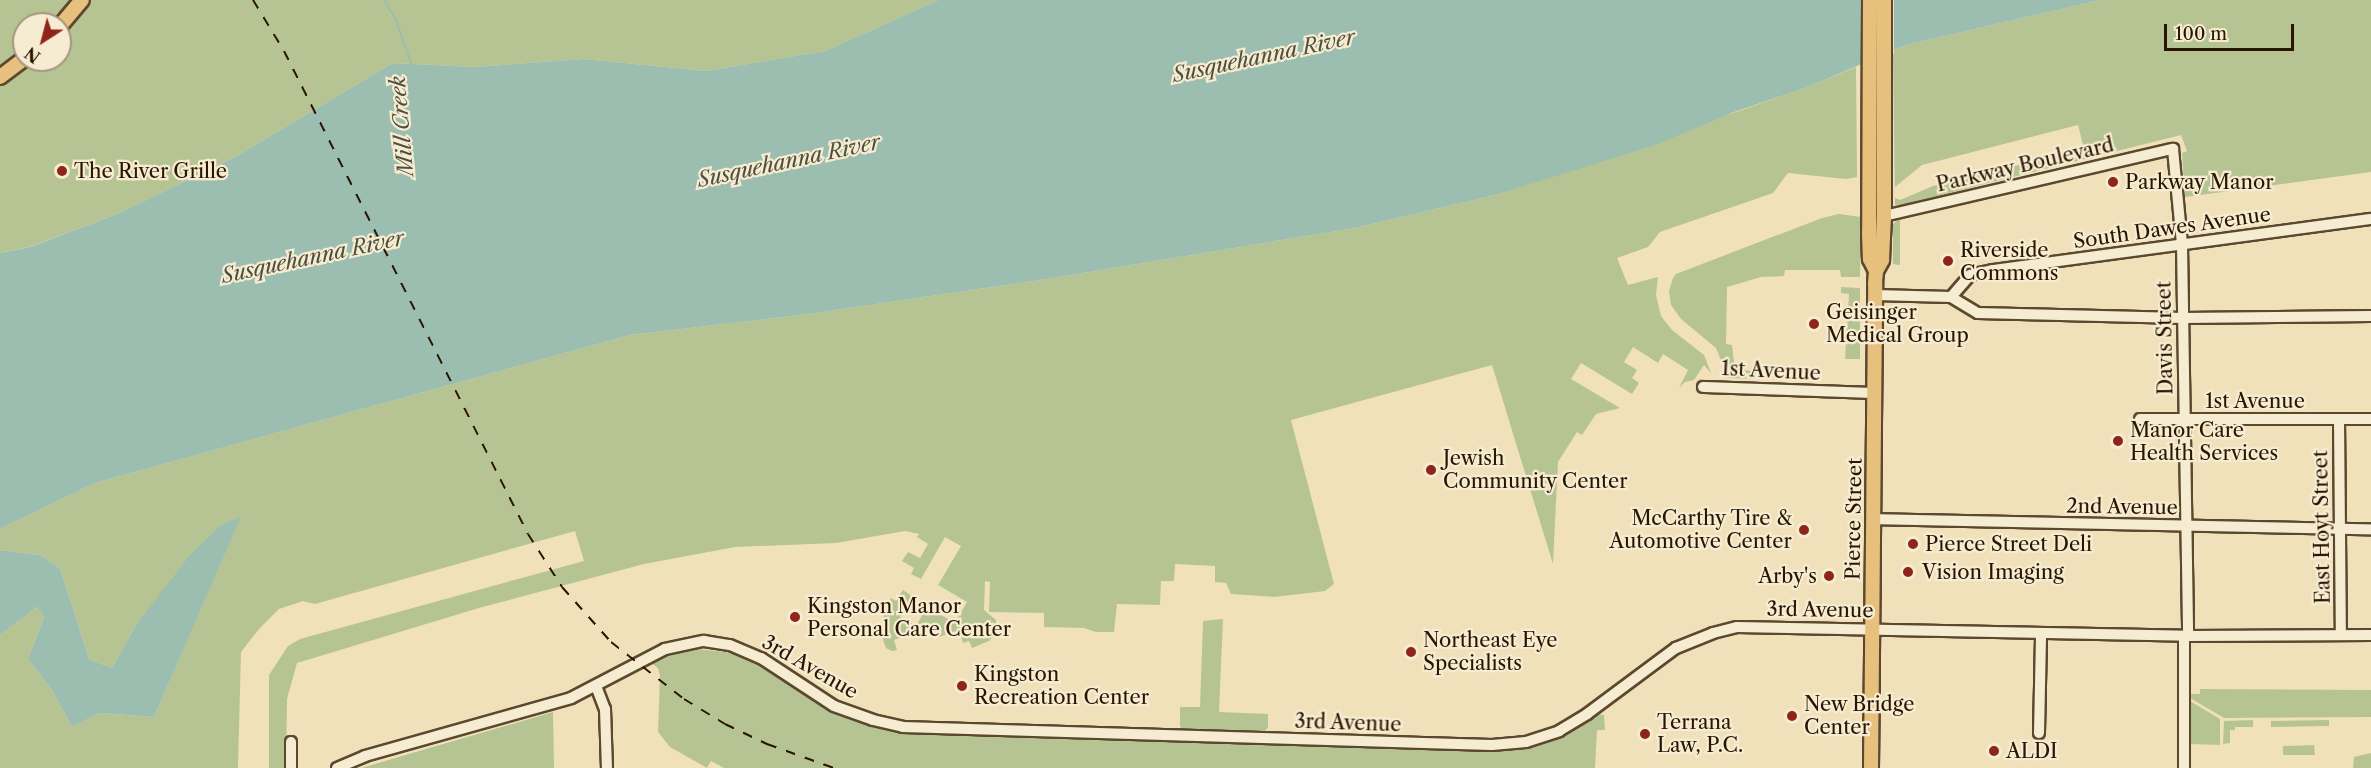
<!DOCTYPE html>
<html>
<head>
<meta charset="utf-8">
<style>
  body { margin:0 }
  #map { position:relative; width:2371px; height:768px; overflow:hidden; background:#f1e1ba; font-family:"Libre Caslon Text",serif }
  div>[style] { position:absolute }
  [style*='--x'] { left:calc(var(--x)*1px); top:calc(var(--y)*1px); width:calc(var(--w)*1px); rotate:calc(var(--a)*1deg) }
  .green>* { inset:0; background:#b6c493 }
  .water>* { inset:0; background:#9bbeb0 }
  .pier>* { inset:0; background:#f1e1ba }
  .stream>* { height:2px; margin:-1px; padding:0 1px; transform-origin:1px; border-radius:1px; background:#9bbeb0 }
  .roads { filter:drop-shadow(2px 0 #5b482e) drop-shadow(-2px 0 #5b482e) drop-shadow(0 2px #5b482e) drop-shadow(0 -2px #5b482e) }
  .minor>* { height:10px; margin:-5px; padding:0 5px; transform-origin:5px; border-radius:5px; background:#f6ecd2 }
  .major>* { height:14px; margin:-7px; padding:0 7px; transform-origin:7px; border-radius:7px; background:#e8c07d }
  .rail>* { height:2px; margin-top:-1px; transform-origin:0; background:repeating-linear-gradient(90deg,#291500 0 10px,transparent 0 20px) }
  .dots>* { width:16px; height:16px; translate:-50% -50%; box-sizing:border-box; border:3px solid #f6ecd2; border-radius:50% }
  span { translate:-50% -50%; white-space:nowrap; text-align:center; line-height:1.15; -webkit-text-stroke:4.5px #f6ecd2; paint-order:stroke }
  .street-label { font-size:20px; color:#291500 }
  .poi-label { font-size:20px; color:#291500 }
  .left { translate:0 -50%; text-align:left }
  .right { translate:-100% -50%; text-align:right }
  .water-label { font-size:21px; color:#51503e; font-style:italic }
  .north { position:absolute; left:12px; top:12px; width:60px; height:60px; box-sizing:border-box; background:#f6ecd2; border:2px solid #a4967e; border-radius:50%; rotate:216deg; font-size:16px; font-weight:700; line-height:24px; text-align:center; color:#291500 }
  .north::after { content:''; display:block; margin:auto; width:21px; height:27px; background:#8f2418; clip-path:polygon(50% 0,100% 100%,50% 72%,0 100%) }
  .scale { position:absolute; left:2164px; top:24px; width:130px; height:27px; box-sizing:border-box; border:3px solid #291500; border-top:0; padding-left:8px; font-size:18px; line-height:21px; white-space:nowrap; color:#291500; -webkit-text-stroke:4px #f6ecd2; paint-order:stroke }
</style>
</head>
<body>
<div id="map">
  <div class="green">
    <i style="clip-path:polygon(evenodd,0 0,938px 0,825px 51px,706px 71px,584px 59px,474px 67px,393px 63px,233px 158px,117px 214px,29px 247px,0 253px,0 0,24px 24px,60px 24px,60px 60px,24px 60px,24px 24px)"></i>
    <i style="clip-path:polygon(evenodd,2100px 0,2371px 0,2371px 172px,2185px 197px,2182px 153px,2187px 151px,2181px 135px,1945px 194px,1920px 204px,1895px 205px,1893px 51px,1906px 45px,2100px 0,2078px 125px,2084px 149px,1933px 186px,1900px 200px,1895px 198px,1895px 187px,1922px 165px,2078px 125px)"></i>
    <i style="clip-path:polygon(1856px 67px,1857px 177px,1846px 179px,1788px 173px,1773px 193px,1660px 232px,1648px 247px,1617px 258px,1628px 285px,1658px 277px,1656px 295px,1661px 316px,1672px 330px,1704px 355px,1711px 373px,1704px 365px,1694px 380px,1685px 382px,1679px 388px,1688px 370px,1663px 354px,1658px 363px,1633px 347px,1624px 362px,1637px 370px,1632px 378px,1639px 383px,1632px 394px,1581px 363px,1571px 379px,1620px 408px,1596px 414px,1582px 435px,1577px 432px,1558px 462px,1553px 564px,1492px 365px,1291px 420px,1334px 584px,1325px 591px,1274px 597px,1231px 594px,1226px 583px,1215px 582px,1215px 566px,1175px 564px,1174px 581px,1161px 581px,1160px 605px,1117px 604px,1114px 632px,1096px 632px,1084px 628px,1044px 627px,1044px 613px,989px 612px,990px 582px,985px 581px,984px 610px,996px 620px,995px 634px,989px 641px,972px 648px,969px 641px,963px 643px,959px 630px,939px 637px,934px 625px,894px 640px,897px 650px,892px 651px,886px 648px,882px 637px,890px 634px,882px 611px,891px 598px,896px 601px,903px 590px,912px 596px,900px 617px,916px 626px,927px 607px,955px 623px,967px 602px,938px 585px,961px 546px,945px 537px,921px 579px,911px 574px,914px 568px,902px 561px,908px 552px,920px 558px,928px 544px,917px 537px,919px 534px,905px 531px,836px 543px,735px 547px,644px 564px,479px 608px,297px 663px,287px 699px,286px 768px,269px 768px,269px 675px,288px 646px,300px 639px,584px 561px,575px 531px,315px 604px,303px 601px,279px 609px,259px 629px,241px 652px,238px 768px,0 768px,0 635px,37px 607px,44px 617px,28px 659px,52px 690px,72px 727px,100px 713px,154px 717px,240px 518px,222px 524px,136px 625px,112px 668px,89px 659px,60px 568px,40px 555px,0 550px,0 529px,95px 483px,630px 335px,808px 314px,1054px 278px,1355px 228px,1495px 195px,1808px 87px)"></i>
    <i style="clip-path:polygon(1839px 214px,1861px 217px,1860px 277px,1841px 277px,1840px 270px,1785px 270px,1784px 276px,1761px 277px,1727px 287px,1726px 344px,1732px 345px,1735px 370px,1756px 371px,1756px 379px,1728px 378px,1716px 348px,1681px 319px,1671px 305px,1669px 291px,1673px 278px,1676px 274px,1822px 218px)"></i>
    <i style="clip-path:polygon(1900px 218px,1900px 265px,1893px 264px,1893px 224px)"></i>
    <i style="clip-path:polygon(1841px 287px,1860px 288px,1860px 359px,1845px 359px,1849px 294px,1841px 293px)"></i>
    <i style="clip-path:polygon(1223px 619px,1219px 712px,1268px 714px,1268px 727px,1265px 731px,1182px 729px,1180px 726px,1180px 707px,1200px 707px,1203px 621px)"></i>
    <i style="clip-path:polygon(698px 649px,725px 652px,745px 657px,840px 716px,882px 729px,911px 734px,1497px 751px,1528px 748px,1555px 740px,1597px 714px,1604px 715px,1605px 730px,1597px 730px,1595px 768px,724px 768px,711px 761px,707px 768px,670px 747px,658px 732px,660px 676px,658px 668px,651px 663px,670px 655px)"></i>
    <i style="clip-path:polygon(2189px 689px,2191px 694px,2200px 694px,2200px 689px,2371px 690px,2371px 717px,2224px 718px,2190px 698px)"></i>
    <i style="clip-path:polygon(2190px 701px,2220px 719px,2220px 745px,2188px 744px)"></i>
    <i style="clip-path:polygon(553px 712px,554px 768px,361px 768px)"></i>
    <i style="clip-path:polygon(2253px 720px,2253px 727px,2235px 727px,2235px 730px,2230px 730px,2230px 743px,2223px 744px,2224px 721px)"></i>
    <i style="clip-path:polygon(2329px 720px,2329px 726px,2271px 727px,2271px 721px)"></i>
    <i style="clip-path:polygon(2314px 745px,2315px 755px,2283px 755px,2283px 746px)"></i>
    <i style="clip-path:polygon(2371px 753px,2371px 768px,2353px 768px,2354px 757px)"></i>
  </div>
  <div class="water">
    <i style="clip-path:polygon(938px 0,2100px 0,1906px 45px,1808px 87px,1734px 112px,1655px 145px,1495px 195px,1355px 228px,1054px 278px,808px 314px,630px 335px,95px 483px,0 529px,0 253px,30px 247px,117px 214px,233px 158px,393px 63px,474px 67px,584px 59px,706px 71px,825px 51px)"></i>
    <i style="clip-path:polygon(241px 517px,154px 717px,100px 713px,72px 727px,52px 690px,28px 659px,44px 617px,37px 607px,0 635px,0 550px,40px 555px,60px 568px,89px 659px,112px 668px,136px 625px,190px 555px,222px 524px)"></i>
  </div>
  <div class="pier">
    <i style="clip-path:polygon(1861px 0,1894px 0,1894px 54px,1861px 68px)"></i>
  </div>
  <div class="stream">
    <i style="--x:384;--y:0;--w:23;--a:59"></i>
    <i style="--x:396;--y:20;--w:49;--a:70.8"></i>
  </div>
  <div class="roads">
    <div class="minor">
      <i style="--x:1884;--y:216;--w:297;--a:-13.1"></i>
      <i style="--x:2173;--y:149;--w:96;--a:84.6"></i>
      <i style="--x:2182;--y:245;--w:391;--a:89.1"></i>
      <i style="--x:1875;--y:295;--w:76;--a:1.5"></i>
      <i style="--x:1951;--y:297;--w:29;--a:-49"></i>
      <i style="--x:1970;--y:275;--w:24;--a:-12"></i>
      <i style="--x:1993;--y:270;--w:381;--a:-7.7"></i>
      <i style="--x:1951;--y:297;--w:31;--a:31"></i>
      <i style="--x:1978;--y:313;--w:205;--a:1.4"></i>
      <i style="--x:2183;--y:318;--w:188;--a:-0.6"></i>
      <i style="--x:1703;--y:387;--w:172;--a:2"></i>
      <i style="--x:2140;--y:419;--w:231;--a:0"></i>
      <i style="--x:2339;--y:419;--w:216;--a:89.5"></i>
      <i style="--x:1873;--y:519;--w:498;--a:1.2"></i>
      <i style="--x:2184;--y:636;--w:132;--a:90"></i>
      <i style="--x:596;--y:686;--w:25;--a:69"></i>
      <i style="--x:605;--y:709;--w:59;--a:88.1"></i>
      <i style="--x:2039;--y:733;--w:99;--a:-88.8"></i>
      <i style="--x:291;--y:768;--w:26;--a:-90"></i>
      <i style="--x:337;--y:768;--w:30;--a:-23"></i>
      <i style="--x:365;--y:756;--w:214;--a:-15.7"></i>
      <i style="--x:571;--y:698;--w:106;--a:-27.5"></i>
      <i style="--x:665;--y:649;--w:40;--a:-12"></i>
      <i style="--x:704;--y:641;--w:26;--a:9"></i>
      <i style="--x:730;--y:645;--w:34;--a:23"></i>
      <i style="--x:761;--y:658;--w:87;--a:33.3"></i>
      <i style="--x:834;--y:706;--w:41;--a:19.7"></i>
      <i style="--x:873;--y:720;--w:31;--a:13"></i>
      <i style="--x:903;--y:727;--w:589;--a:1.75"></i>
      <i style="--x:1492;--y:745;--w:34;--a:-5"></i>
      <i style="--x:1526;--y:742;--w:35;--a:-18"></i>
      <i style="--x:1559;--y:731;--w:33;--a:-31"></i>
      <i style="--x:1587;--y:714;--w:111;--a:-36.6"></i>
      <i style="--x:1676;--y:648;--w:40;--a:-22"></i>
      <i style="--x:1713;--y:633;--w:25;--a:-14"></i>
      <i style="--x:1737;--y:627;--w:451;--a:1.1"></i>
      <i style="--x:2188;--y:636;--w:183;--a:-0.3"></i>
    </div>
    <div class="major">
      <i style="--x:1870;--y:0;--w:233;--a:90.2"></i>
      <i style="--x:1869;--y:233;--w:26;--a:88"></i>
      <i style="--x:1870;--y:259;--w:13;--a:63"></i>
      <i style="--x:60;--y:26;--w:34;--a:-50"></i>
      <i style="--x:0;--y:77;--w:30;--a:-37"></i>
      <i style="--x:1871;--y:768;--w:485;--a:-89.5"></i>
      <i style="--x:1875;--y:283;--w:12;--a:-85"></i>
      <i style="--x:1876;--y:271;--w:13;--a:-61"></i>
      <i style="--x:1882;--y:260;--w:44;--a:-87.4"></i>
      <i style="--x:1884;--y:216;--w:216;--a:-90"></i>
    </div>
  </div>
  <div class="rail">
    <i style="--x:253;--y:0;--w:60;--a:58.7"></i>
    <i style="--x:284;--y:51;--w:541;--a:63.2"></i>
    <i style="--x:528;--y:534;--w:63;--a:57.3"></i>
    <i style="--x:562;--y:587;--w:74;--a:48.3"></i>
    <i style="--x:611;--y:642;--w:93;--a:38"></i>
    <i style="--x:684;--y:699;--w:48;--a:31.4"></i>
    <i style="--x:725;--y:724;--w:47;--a:25.5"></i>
    <i style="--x:767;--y:744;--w:71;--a:19.7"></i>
  </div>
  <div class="dots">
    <i style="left:62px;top:171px;background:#8f2418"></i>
    <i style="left:2113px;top:182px;background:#8f2418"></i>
    <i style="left:1948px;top:261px;background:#8f2418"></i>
    <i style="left:1814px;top:324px;background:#8f2418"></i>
    <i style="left:2118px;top:441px;background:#8f2418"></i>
    <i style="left:1431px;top:470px;background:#8f2418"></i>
    <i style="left:1804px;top:530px;background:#8f2418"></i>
    <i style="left:1913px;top:544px;background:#8f2418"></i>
    <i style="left:1908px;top:572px;background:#8f2418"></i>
    <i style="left:1829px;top:576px;background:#8f2418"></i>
    <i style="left:795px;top:617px;background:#8f2418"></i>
    <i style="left:1411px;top:652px;background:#8f2418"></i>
    <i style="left:962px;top:686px;background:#8f2418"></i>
    <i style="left:1792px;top:716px;background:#8f2418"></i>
    <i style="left:1645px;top:734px;background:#8f2418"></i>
    <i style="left:1994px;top:751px;background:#8f2418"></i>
  </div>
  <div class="street-label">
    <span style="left:2025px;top:165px;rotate:-13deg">Parkway Boulevard</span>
    <span style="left:2172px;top:228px;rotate:-8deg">South Dawes Avenue</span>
    <span style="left:2165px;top:338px;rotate:-91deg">Davis Street</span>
    <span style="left:1771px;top:371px;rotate:3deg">1st Avenue</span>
    <span style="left:2255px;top:401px">1st Avenue</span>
    <span style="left:2122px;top:507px;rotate:1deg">2nd Avenue</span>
    <span style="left:1854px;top:519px;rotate:-89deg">Pierce Street</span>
    <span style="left:2322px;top:527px;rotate:-91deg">East Hoyt Street</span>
    <span style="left:1820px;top:610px;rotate:1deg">3rd Avenue</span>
    <span style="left:810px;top:667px;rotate:30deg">3rd Avenue</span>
    <span style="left:1348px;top:723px;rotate:2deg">3rd Avenue</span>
  </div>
  <div class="poi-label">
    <span class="left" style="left:74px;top:171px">The River Grille</span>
    <span class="left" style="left:2125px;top:182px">Parkway Manor</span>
    <span class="left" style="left:1960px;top:262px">Riverside<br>Commons</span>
    <span class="left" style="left:1826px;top:324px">Geisinger<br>Medical Group</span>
    <span class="left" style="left:2130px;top:442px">Manor Care<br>Health Services</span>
    <span class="left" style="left:1443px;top:470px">Jewish<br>Community Center</span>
    <span class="right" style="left:1792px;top:530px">McCarthy Tire &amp;<br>Automotive Center</span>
    <span class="left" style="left:1925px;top:544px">Pierce Street Deli</span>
    <span class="left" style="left:1922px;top:572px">Vision Imaging</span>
    <span class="right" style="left:1817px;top:576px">Arby's</span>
    <span class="left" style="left:807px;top:618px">Kingston Manor<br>Personal Care Center</span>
    <span class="left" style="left:1423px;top:652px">Northeast Eye<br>Specialists</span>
    <span class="left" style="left:974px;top:686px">Kingston<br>Recreation Center</span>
    <span class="left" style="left:1804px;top:716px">New Bridge<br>Center</span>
    <span class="left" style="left:1657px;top:734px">Terrana<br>Law, P.C.</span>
    <span class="left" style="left:2006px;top:751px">ALDI</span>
  </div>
  <div class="water-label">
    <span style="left:1264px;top:56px;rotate:-12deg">Susquehanna River</span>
    <span style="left:402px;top:126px;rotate:-95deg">Mill Creek</span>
    <span style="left:789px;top:161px;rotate:-12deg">Susquehanna River</span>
    <span style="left:313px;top:257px;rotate:-12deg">Susquehanna River</span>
  </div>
  <div class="north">N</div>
  <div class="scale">100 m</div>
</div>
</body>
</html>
